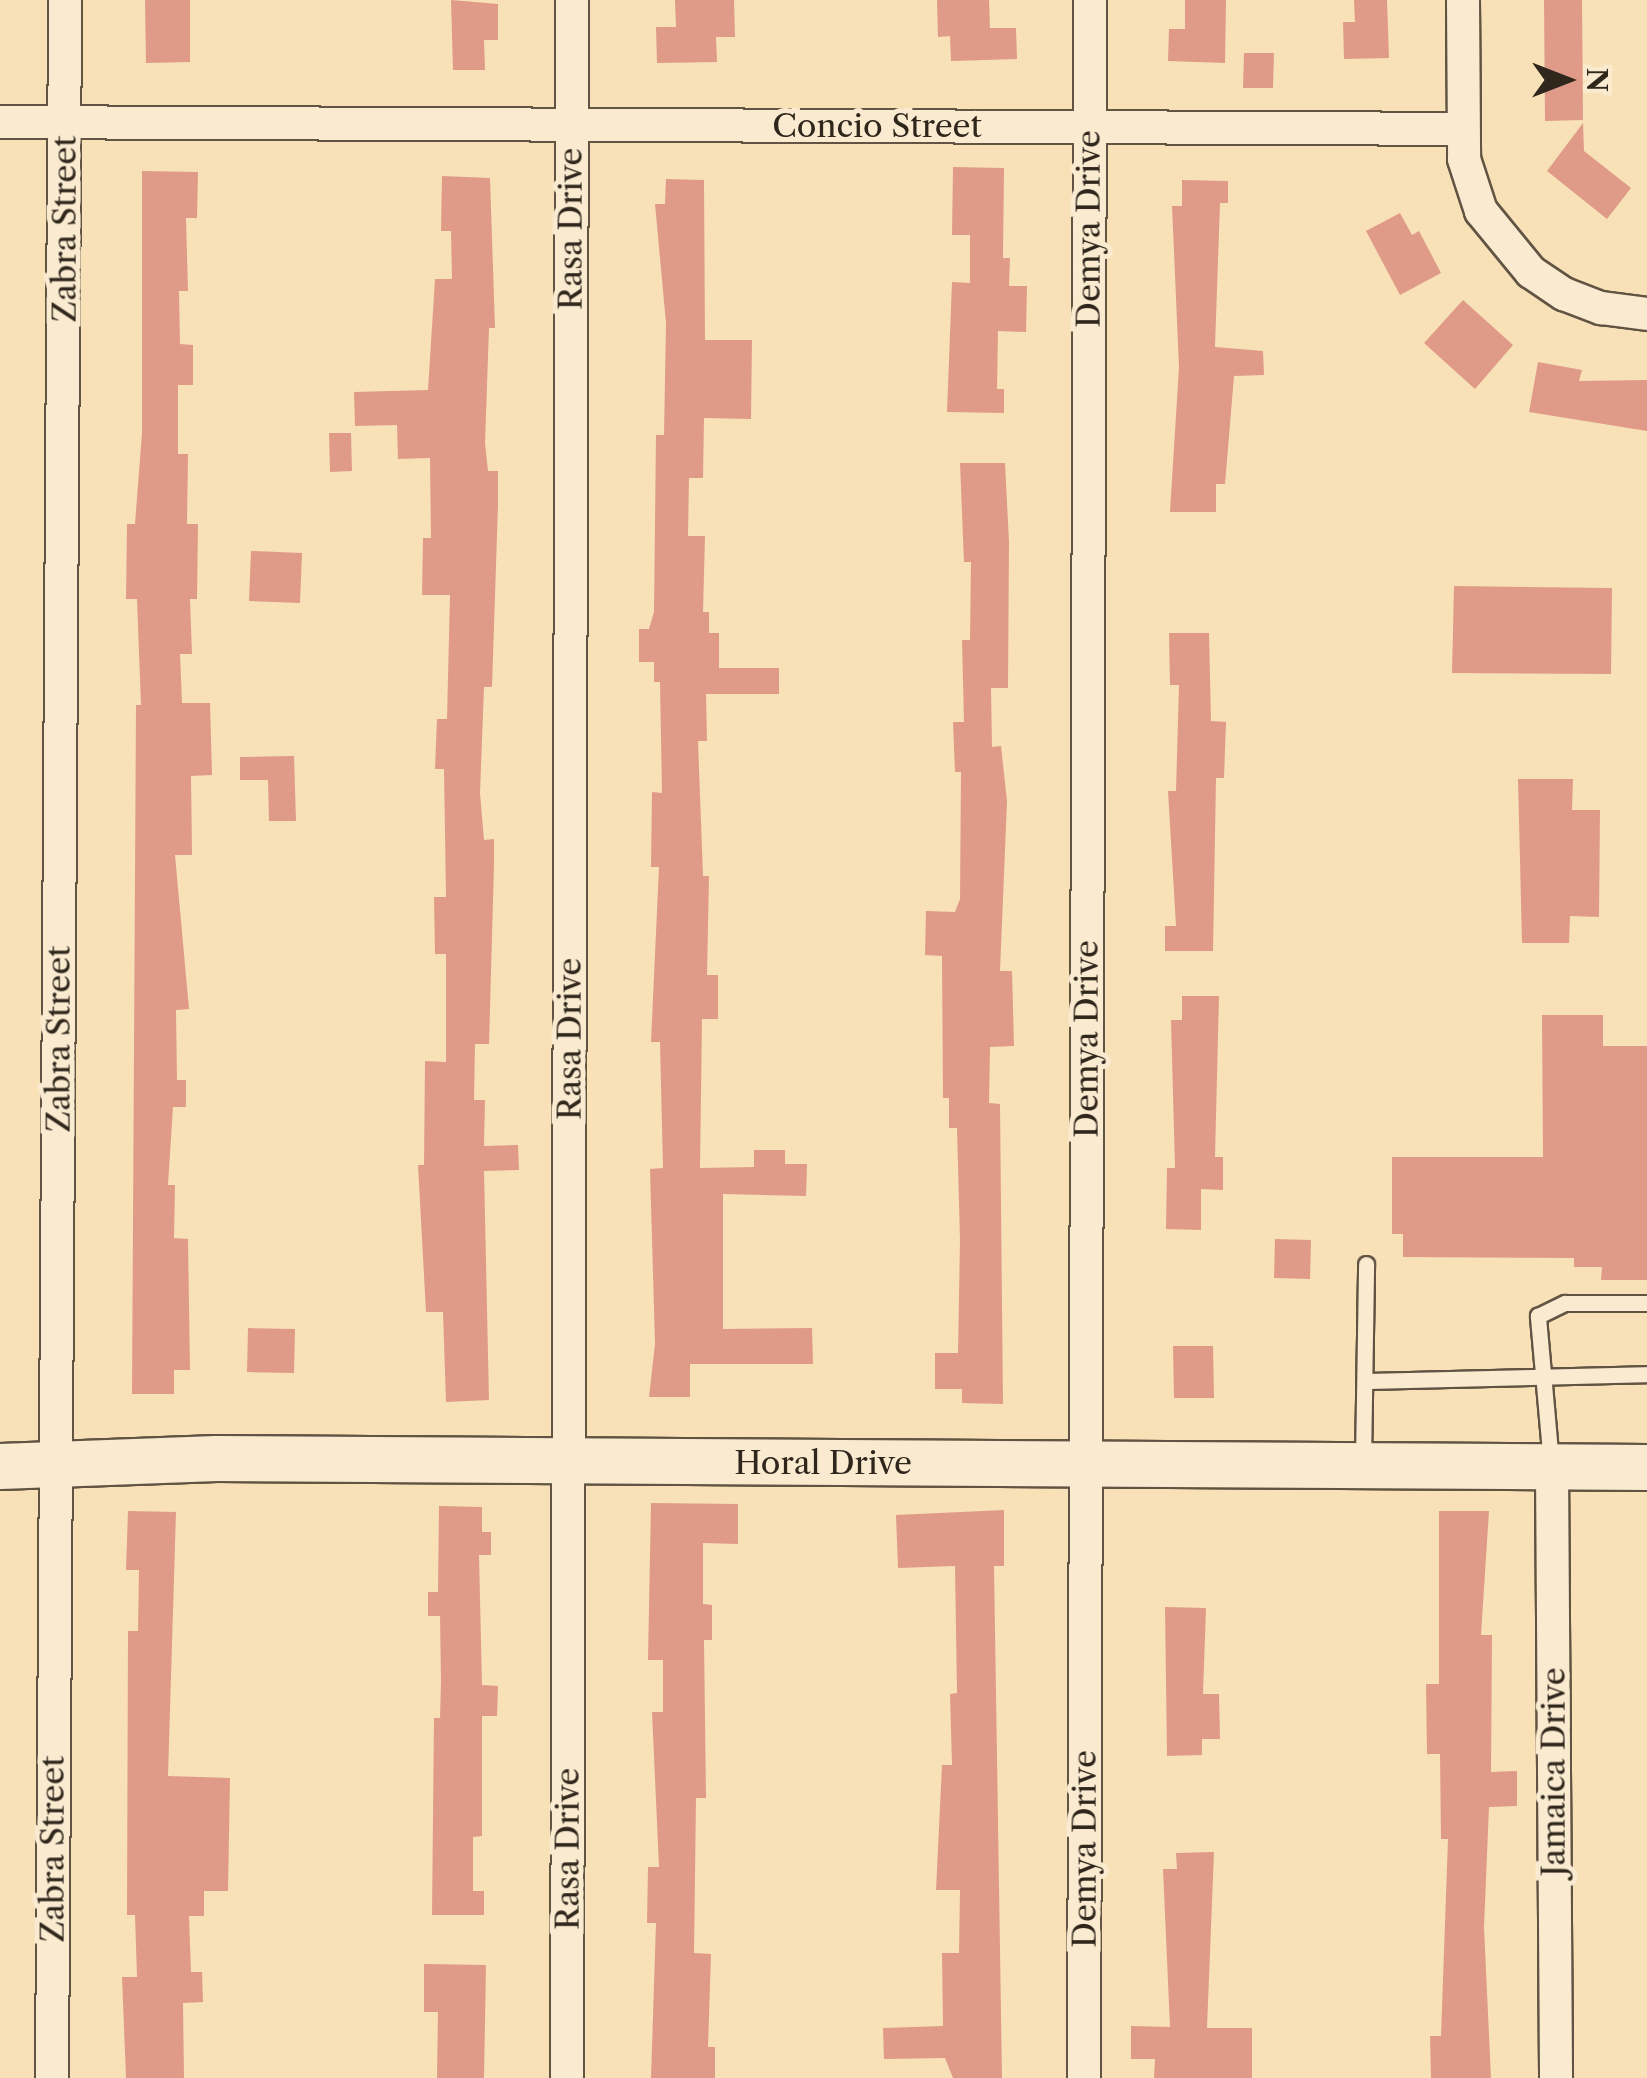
<!DOCTYPE html>
<html>
<head>
<meta charset="utf-8">
<style>
  body { margin:0 }
  #map { position:relative; width:1647px; height:2078px; overflow:hidden; background:#f8e0b7; font-family:"Libre Caslon Text",serif }
  div>[style] { position:absolute }
  [style*='--x'] { left:calc(var(--x)*1px); top:calc(var(--y)*1px); width:calc(var(--w)*1px); rotate:calc(var(--a)*1deg) }
  .building>* { inset:0; background:#df9b87 }
  .roads { filter:drop-shadow(2px 0 #615443) drop-shadow(-2px 0 #615443) drop-shadow(0 2px #615443) drop-shadow(0 -2px #615443) }
  .lane>* { height:15px; margin:-7.5px; padding:0 7.5px; transform-origin:7.5px; border-radius:7.5px; background:#faebd0 }
  .street>* { height:32px; margin:-16px; padding:0 16px; transform-origin:16px; border-radius:16px; background:#faebd0 }
  .secondary>* { height:45px; margin:-22.5px; padding:0 22.5px; transform-origin:22.5px; border-radius:22.5px; background:#faebd0 }
  span { translate:-50% -50%; white-space:nowrap; text-align:center; line-height:1.15; -webkit-text-stroke:10px #faebd0; paint-order:stroke }
  .street-label { font-size:32px; color:#2f261c }
  .north { position:absolute; left:1517px; top:30px; width:100px; height:100px; -webkit-text-stroke:8px #faebd0; paint-order:stroke; rotate:90deg; font-size:28px; font-weight:700; line-height:40px; text-align:center; color:#2f261c }
  .north::after { content:''; display:block; margin:auto; width:35px; height:45px; background:#2f261c; clip-path:polygon(50% 0,100% 100%,50% 72%,0 100%) }
</style>
</head>
<body>
<div id="map">
  <div class="building">
    <i style="clip-path:polygon(145px 0,190px 0,190px 62px,146px 63px)"></i>
    <i style="clip-path:polygon(451px 0,498px 4px,498px 40px,484px 40px,485px 70px,453px 70px)"></i>
    <i style="clip-path:polygon(675px 0,734px 0,735px 37px,716px 37px,717px 62px,657px 63px,656px 27px,676px 27px)"></i>
    <i style="clip-path:polygon(937px 0,989px 0,990px 28px,1016px 28px,1017px 59px,951px 61px,950px 36px,938px 37px)"></i>
    <i style="clip-path:polygon(1185px 0,1226px 0,1225px 63px,1168px 61px,1169px 29px,1185px 29px)"></i>
    <i style="clip-path:polygon(1354px 0,1387px 0,1389px 58px,1344px 59px,1343px 22px,1355px 22px)"></i>
    <i style="clip-path:polygon(1544px 0,1582px 0,1583px 120px,1545px 121px)"></i>
    <i style="clip-path:polygon(1244px 53px,1274px 53px,1273px 88px,1243px 88px)"></i>
    <i style="clip-path:polygon(1583px 123px,1584px 151px,1631px 188px,1607px 219px,1547px 171px)"></i>
    <i style="clip-path:polygon(953px 167px,1004px 168px,1003px 258px,1010px 258px,1009px 286px,1027px 286px,1026px 332px,998px 331px,997px 389px,1004px 389px,1004px 413px,947px 412px,952px 282px,970px 283px,970px 235px,952px 235px)"></i>
    <i style="clip-path:polygon(142px 171px,198px 172px,197px 218px,186px 218px,188px 291px,179px 291px,180px 344px,193px 345px,193px 385px,178px 385px,178px 454px,188px 454px,187px 524px,198px 524px,197px 599px,190px 599px,192px 654px,180px 654px,182px 703px,210px 703px,212px 775px,191px 776px,192px 855px,175px 855px,189px 1009px,176px 1010px,177px 1080px,186px 1080px,186px 1107px,173px 1107px,168px 1185px,175px 1185px,174px 1238px,188px 1239px,190px 1370px,174px 1370px,174px 1394px,132px 1394px,136px 705px,141px 705px,137px 599px,126px 599px,127px 524px,135px 524px,142px 433px)"></i>
    <i style="clip-path:polygon(442px 176px,490px 178px,495px 328px,489px 328px,485px 443px,488px 471px,498px 471px,498px 505px,492px 687px,484px 687px,480px 793px,484px 840px,494px 839px,494px 864px,489px 1044px,475px 1044px,474px 1100px,485px 1100px,484px 1146px,518px 1145px,519px 1170px,484px 1171px,489px 1400px,446px 1402px,443px 1312px,426px 1312px,418px 1165px,424px 1165px,425px 1061px,446px 1062px,446px 954px,435px 954px,434px 897px,446px 897px,444px 769px,435px 769px,437px 719px,447px 719px,450px 595px,422px 595px,423px 538px,431px 538px,430px 458px,398px 459px,397px 425px,355px 426px,354px 392px,428px 390px,435px 279px,452px 279px,451px 231px,441px 231px)"></i>
    <i style="clip-path:polygon(666px 179px,704px 180px,705px 340px,752px 340px,751px 419px,704px 418px,703px 478px,689px 478px,688px 536px,705px 536px,703px 612px,709px 612px,709px 633px,719px 633px,719px 668px,779px 668px,779px 694px,706px 694px,707px 741px,698px 741px,703px 876px,709px 876px,707px 975px,718px 975px,718px 1019px,702px 1019px,700px 1168px,754px 1167px,754px 1150px,785px 1150px,785px 1164px,807px 1164px,806px 1196px,723px 1194px,723px 1329px,812px 1328px,813px 1364px,690px 1364px,690px 1397px,649px 1397px,655px 1344px,650px 1169px,663px 1168px,660px 1042px,651px 1042px,659px 867px,651px 867px,652px 792px,662px 793px,660px 682px,654px 682px,654px 662px,639px 662px,639px 629px,649px 629px,654px 612px,656px 435px,664px 435px,666px 323px,655px 204px,665px 204px)"></i>
    <i style="clip-path:polygon(1182px 180px,1228px 181px,1228px 203px,1220px 203px,1215px 347px,1263px 351px,1264px 375px,1234px 376px,1225px 484px,1216px 484px,1216px 512px,1170px 512px,1179px 367px,1172px 206px,1182px 206px)"></i>
    <i style="clip-path:polygon(1400px 213px,1412px 235px,1419px 231px,1441px 273px,1400px 295px,1366px 231px)"></i>
    <i style="clip-path:polygon(1463px 300px,1513px 345px,1475px 389px,1424px 343px)"></i>
    <i style="clip-path:polygon(1538px 362px,1582px 370px,1579px 381px,1647px 380px,1647px 431px,1529px 412px)"></i>
    <i style="clip-path:polygon(329px 433px,351px 433px,352px 471px,330px 472px)"></i>
    <i style="clip-path:polygon(960px 463px,1005px 463px,1009px 542px,1008px 688px,991px 688px,992px 747px,1001px 746px,1007px 801px,1000px 971px,1012px 971px,1014px 1046px,990px 1047px,989px 1103px,1000px 1104px,1003px 1404px,962px 1403px,962px 1389px,935px 1389px,935px 1353px,958px 1353px,960px 1240px,957px 1128px,949px 1128px,949px 1098px,943px 1098px,942px 956px,925px 955px,926px 911px,955px 912px,960px 899px,961px 772px,955px 772px,953px 722px,964px 722px,962px 640px,970px 640px,971px 562px,964px 562px)"></i>
    <i style="clip-path:polygon(251px 551px,302px 553px,300px 603px,249px 601px)"></i>
    <i style="clip-path:polygon(1454px 586px,1612px 588px,1611px 674px,1452px 673px)"></i>
    <i style="clip-path:polygon(1169px 633px,1209px 633px,1211px 721px,1226px 722px,1224px 778px,1216px 778px,1213px 951px,1165px 951px,1165px 926px,1176px 926px,1168px 791px,1176px 791px,1179px 685px,1170px 685px)"></i>
    <i style="clip-path:polygon(294px 756px,296px 821px,269px 821px,268px 780px,240px 780px,240px 757px)"></i>
    <i style="clip-path:polygon(1518px 779px,1573px 779px,1572px 810px,1600px 810px,1599px 917px,1570px 916px,1569px 943px,1522px 943px)"></i>
    <i style="clip-path:polygon(1182px 996px,1219px 996px,1215px 1157px,1223px 1157px,1223px 1190px,1201px 1189px,1201px 1230px,1166px 1229px,1167px 1168px,1175px 1168px,1171px 1020px,1182px 1020px)"></i>
    <i style="clip-path:polygon(1542px 1015px,1603px 1015px,1603px 1046px,1647px 1046px,1647px 1280px,1601px 1280px,1602px 1267px,1574px 1267px,1574px 1258px,1403px 1257px,1403px 1234px,1392px 1234px,1392px 1157px,1543px 1157px)"></i>
    <i style="clip-path:polygon(1275px 1239px,1311px 1240px,1310px 1279px,1274px 1278px)"></i>
    <i style="clip-path:polygon(248px 1328px,295px 1329px,294px 1373px,247px 1372px)"></i>
    <i style="clip-path:polygon(1173px 1346px,1213px 1346px,1214px 1398px,1174px 1398px)"></i>
    <i style="clip-path:polygon(651px 1503px,738px 1504px,738px 1544px,703px 1543px,703px 1604px,712px 1605px,712px 1640px,704px 1640px,706px 1798px,696px 1798px,694px 1953px,711px 1954px,708px 2047px,715px 2047px,715px 2078px,651px 2078px,656px 1923px,647px 1923px,648px 1867px,659px 1867px,652px 1712px,663px 1712px,663px 1660px,648px 1660px)"></i>
    <i style="clip-path:polygon(439px 1506px,482px 1507px,482px 1532px,491px 1532px,491px 1555px,479px 1555px,482px 1685px,498px 1686px,497px 1716px,482px 1716px,482px 1836px,473px 1837px,473px 1891px,484px 1891px,484px 1915px,432px 1915px,434px 1718px,440px 1718px,441px 1681px,440px 1616px,428px 1616px,428px 1592px,438px 1592px)"></i>
    <i style="clip-path:polygon(1004px 1510px,1004px 1566px,994px 1566px,1002px 2078px,953px 2078px,945px 2058px,884px 2059px,883px 2028px,943px 2026px,942px 1953px,959px 1953px,960px 1890px,936px 1890px,942px 1765px,952px 1765px,950px 1694px,957px 1693px,955px 1566px,898px 1568px,896px 1515px)"></i>
    <i style="clip-path:polygon(128px 1511px,176px 1512px,168px 1776px,230px 1778px,228px 1891px,204px 1891px,204px 1916px,189px 1916px,191px 1972px,202px 1972px,203px 2002px,183px 2003px,184px 2078px,126px 2078px,122px 1977px,137px 1977px,135px 1915px,127px 1915px,128px 1631px,138px 1631px,139px 1570px,126px 1570px)"></i>
    <i style="clip-path:polygon(1439px 1511px,1489px 1511px,1481px 1635px,1492px 1635px,1491px 1772px,1517px 1771px,1517px 1806px,1489px 1807px,1484px 1927px,1491px 2078px,1431px 2078px,1430px 2036px,1441px 2036px,1448px 1839px,1441px 1839px,1440px 1754px,1427px 1754px,1426px 1684px,1439px 1684px)"></i>
    <i style="clip-path:polygon(1165px 1607px,1206px 1608px,1203px 1694px,1219px 1694px,1220px 1739px,1202px 1739px,1202px 1755px,1167px 1756px)"></i>
    <i style="clip-path:polygon(1214px 1852px,1207px 2028px,1252px 2028px,1252px 2078px,1154px 2078px,1155px 2059px,1131px 2059px,1131px 2026px,1170px 2027px,1163px 1869px,1177px 1869px,1176px 1853px)"></i>
    <i style="clip-path:polygon(424px 1964px,486px 1965px,484px 2078px,437px 2078px,438px 2012px,424px 2012px)"></i>
  </div>
  <div class="roads">
    <div class="lane">
      <i style="--x:1365;--y:1381;--w:282;--a:-1.4"></i>
      <i style="--x:1363;--y:1462;--w:198;--a:-89.1"></i>
      <i style="--x:1551;--y:1463;--w:148;--a:-95.1"></i>
      <i style="--x:1538;--y:1316;--w:30;--a:-26"></i>
      <i style="--x:1565;--y:1303;--w:82;--a:0"></i>
    </div>
    <div class="street">
      <i style="--x:1463;--y:0;--w:159;--a:89.6"></i>
      <i style="--x:1464;--y:159;--w:55;--a:71.9"></i>
      <i style="--x:1481;--y:211;--w:79;--a:50.7"></i>
      <i style="--x:1531;--y:272;--w:40;--a:34"></i>
      <i style="--x:1564;--y:294;--w:40;--a:21"></i>
      <i style="--x:1601;--y:308;--w:46;--a:7.4"></i>
      <i style="--x:0;--y:122;--w:1463;--a:0.27"></i>
      <i style="--x:1552;--y:1467;--w:611;--a:89.62"></i>
      <i style="--x:52;--y:2078;--w:2078;--a:-89.64"></i>
      <i style="--x:567;--y:2078;--w:2078;--a:-89.86"></i>
      <i style="--x:1084;--y:2078;--w:2078;--a:-89.83"></i>
    </div>
    <div class="secondary">
      <i style="--x:0;--y:1466;--w:216;--a:-2.1"></i>
      <i style="--x:216;--y:1458;--w:1431;--a:0.36"></i>
    </div>
  </div>
  <div class="street-label">
    <span style="left:877px;top:126px">Concio Street</span>
    <span style="left:65px;top:229px;rotate:-90deg">Zabra Street</span>
    <span style="left:571px;top:229px;rotate:-90deg">Rasa Drive</span>
    <span style="left:1089px;top:229px;rotate:-90deg">Demya Drive</span>
    <span style="left:59px;top:1039px;rotate:-90deg">Zabra Street</span>
    <span style="left:570px;top:1039px;rotate:-90deg">Rasa Drive</span>
    <span style="left:1087px;top:1039px;rotate:-90deg">Demya Drive</span>
    <span style="left:823px;top:1463px">Horal Drive</span>
    <span style="left:1554px;top:1772px;rotate:-90deg">Jamaica Drive</span>
    <span style="left:53px;top:1849px;rotate:-90deg">Zabra Street</span>
    <span style="left:568px;top:1849px;rotate:-90deg">Rasa Drive</span>
    <span style="left:1085px;top:1849px;rotate:-90deg">Demya Drive</span>
  </div>
  <div class="north">N</div>
</div>
</body>
</html>
